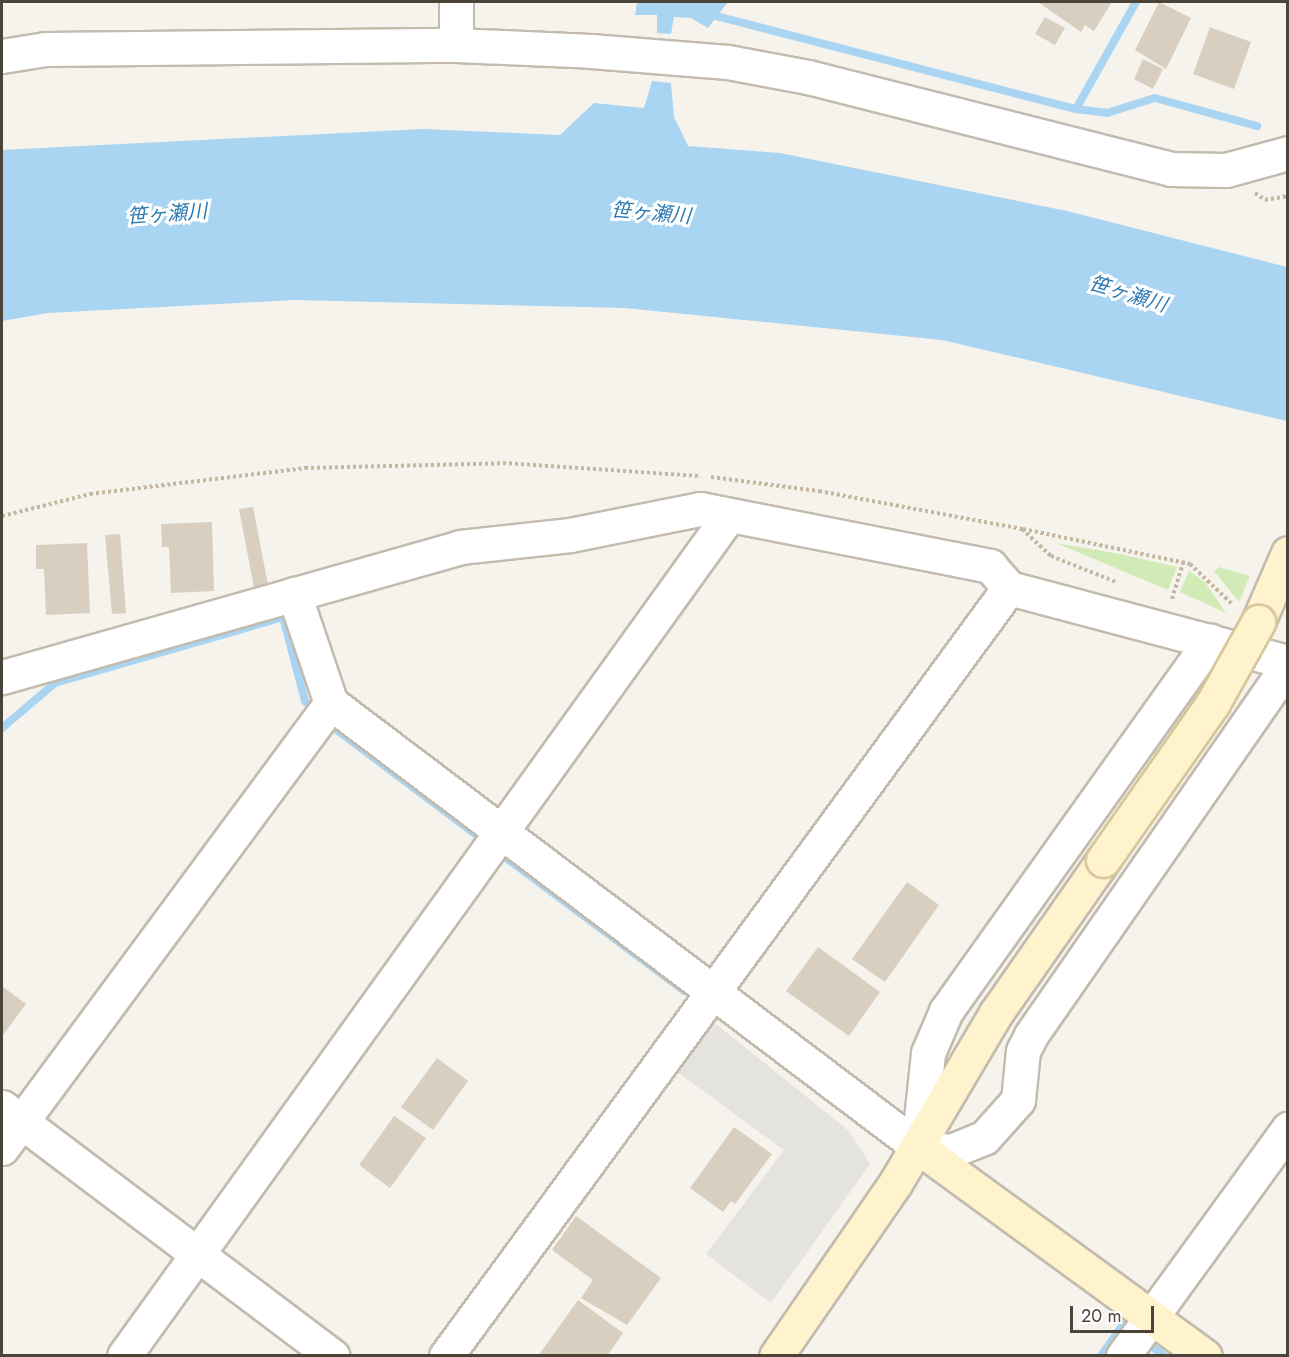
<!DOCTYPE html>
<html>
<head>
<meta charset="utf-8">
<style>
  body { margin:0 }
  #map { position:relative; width:1289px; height:1357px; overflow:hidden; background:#f6f3ec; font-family:Jost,"Noto Sans JP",sans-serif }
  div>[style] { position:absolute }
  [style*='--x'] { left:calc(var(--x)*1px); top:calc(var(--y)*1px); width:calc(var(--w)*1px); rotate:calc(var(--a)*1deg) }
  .green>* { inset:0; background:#d2eab5 }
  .parking>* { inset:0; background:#e5e3e0 }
  .water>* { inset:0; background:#a9d4f2 }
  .stream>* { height:8px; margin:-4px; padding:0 4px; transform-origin:4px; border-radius:4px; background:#a9d4f2 }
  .building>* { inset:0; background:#d8cfc1 }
  .path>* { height:4px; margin-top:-2px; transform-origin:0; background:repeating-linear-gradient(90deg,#c4b79f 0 3px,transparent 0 6px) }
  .roads { filter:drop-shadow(2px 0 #c2bbae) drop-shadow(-2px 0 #c2bbae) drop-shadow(0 2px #c2bbae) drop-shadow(0 -2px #c2bbae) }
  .street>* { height:33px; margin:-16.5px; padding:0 16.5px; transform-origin:16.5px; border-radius:16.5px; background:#fff }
  .secondary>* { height:33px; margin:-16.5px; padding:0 16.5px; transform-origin:16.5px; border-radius:16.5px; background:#fff3cd }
  .bridges { filter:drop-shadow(2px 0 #d6c79b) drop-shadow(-2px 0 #d6c79b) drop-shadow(0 2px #d6c79b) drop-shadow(0 -2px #d6c79b) }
  .secondary-bridge>* { height:33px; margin:-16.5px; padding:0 16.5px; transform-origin:16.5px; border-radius:16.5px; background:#fff3cd }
  span { translate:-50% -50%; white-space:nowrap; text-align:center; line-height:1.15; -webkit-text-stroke:6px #fff; paint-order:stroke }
  .water-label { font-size:20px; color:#2e7ab2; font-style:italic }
  .frame { position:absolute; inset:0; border:3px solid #4b4439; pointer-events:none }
  .scale { position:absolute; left:1070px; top:1306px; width:84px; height:27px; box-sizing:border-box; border:3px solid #4b4439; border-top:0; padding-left:8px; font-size:18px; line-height:21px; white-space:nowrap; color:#4b4439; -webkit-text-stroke:4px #fff; paint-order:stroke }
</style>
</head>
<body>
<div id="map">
  <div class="green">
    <i style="clip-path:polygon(1056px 543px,1120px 554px,1177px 567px,1168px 590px)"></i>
    <i style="clip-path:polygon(1219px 567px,1250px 576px,1239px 602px,1214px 571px)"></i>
    <i style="clip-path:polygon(1189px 571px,1205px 582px,1226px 613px,1180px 592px)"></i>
  </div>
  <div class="parking">
    <i style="clip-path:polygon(706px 1016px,849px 1131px,870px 1164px,771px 1303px,706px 1254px,784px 1150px,669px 1066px)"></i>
  </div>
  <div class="water">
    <i style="clip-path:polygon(728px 2px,708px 28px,691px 18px,674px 17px,671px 34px,657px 33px,657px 15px,635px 15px,637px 3px)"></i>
    <i style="clip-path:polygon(652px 81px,671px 83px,674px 117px,688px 146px,780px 153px,1067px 211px,1287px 267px,1287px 421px,942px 340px,625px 308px,295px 300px,48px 313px,2px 321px,2px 150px,423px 129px,560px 135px,594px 103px,644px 108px)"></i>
  </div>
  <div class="stream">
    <i style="--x:708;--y:14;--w:380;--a:14.5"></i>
    <i style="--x:1076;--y:109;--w:123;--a:-60.7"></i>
    <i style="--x:1076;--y:109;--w:31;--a:7"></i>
    <i style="--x:1107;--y:113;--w:50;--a:-17.4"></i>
    <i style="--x:1155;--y:98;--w:106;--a:15.4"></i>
    <i style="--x:325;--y:721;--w:203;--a:37"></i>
    <i style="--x:2;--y:728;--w:70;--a:-40.3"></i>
    <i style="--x:55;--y:683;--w:237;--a:-16.1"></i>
    <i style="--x:283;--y:617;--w:87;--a:75.3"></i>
    <i style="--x:305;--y:701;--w:16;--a:45"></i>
    <i style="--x:497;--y:851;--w:234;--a:36.8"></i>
    <i style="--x:1150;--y:1345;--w:18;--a:38"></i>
    <i style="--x:1101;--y:1356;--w:38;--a:-55"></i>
  </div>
  <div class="building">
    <i style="clip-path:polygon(1038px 2px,1112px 2px,1094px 31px,1085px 25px,1081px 32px)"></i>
    <i style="clip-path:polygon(1159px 2px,1191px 18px,1166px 69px,1135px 50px)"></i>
    <i style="clip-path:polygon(1045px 17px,1065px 28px,1055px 45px,1035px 34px)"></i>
    <i style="clip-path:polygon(1210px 27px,1251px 42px,1234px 89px,1193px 74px)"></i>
    <i style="clip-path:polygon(1143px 59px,1163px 69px,1153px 89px,1134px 79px)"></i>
    <i style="clip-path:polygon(253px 507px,268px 585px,254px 588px,239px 509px)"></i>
    <i style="clip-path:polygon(212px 522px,214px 591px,171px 593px,169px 547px,162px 547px,161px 524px)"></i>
    <i style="clip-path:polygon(120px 534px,126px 613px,112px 614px,105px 535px)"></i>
    <i style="clip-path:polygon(87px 543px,90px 613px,46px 615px,44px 569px,36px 569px,36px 545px)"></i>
    <i style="clip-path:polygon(907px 882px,939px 905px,885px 982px,852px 959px)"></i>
    <i style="clip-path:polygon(818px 947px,880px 992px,849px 1036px,786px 991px)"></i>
    <i style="clip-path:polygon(2px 986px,26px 1004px,3px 1035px,2px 1034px)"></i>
    <i style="clip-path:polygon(437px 1058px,468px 1081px,433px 1130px,401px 1107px)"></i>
    <i style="clip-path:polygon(394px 1116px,426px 1138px,390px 1188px,359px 1165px)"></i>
    <i style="clip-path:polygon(734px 1127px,772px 1154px,735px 1204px,731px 1201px,723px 1212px,690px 1188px)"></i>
    <i style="clip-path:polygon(576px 1216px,661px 1278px,627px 1325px,581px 1298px,593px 1280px,552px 1250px)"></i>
    <i style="clip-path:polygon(578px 1300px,623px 1333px,607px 1356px,538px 1356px)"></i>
  </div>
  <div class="path">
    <i style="--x:1255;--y:193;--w:12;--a:35"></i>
    <i style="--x:1265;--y:200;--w:23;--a:-10"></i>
    <i style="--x:711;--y:477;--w:109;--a:7.4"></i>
    <i style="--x:819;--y:491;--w:207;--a:10.6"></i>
    <i style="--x:1022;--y:529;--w:40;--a:43"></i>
    <i style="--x:1051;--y:556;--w:70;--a:21.8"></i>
    <i style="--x:2;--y:516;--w:91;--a:-14"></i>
    <i style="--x:90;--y:494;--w:217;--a:-6.9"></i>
    <i style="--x:305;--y:468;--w:198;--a:-1.4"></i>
    <i style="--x:503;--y:463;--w:198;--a:3.8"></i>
    <i style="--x:1023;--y:529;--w:171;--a:11.8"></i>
    <i style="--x:1190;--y:564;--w:58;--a:43.6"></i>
    <i style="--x:1172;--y:599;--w:38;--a:-73"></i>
  </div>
  <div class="roads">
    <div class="street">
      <i style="--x:456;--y:2;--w:43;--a:90"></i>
      <i style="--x:2;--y:56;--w:44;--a:-9.2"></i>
      <i style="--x:45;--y:49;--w:411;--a:-0.6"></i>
      <i style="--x:456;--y:45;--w:135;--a:2.5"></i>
      <i style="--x:591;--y:51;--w:137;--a:4.6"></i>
      <i style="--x:728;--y:62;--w:81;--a:10.6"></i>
      <i style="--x:808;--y:77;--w:374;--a:14.2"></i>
      <i style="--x:1171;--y:169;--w:55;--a:1"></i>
      <i style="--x:1226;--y:170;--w:64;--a:-15.3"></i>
      <i style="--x:294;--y:594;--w:115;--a:71.3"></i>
      <i style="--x:331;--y:703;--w:736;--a:37.1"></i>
      <i style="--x:918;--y:1147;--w:33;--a:7"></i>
      <i style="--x:951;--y:1151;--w:35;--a:-22"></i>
      <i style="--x:984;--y:1138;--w:51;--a:-48.2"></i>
      <i style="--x:1018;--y:1100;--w:49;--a:-84.2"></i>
      <i style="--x:1023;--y:1051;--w:18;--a:-63"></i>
      <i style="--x:1031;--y:1035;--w:450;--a:-55.2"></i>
      <i style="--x:2;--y:677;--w:476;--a:-15.8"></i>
      <i style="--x:460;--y:547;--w:111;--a:-6.2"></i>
      <i style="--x:570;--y:535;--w:133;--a:-11.3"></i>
      <i style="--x:700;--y:509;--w:296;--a:11.1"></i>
      <i style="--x:990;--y:566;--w:29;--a:49"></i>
      <i style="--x:1009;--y:588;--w:289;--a:14.9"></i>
      <i style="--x:2;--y:1107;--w:414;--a:37"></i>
      <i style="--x:918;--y:1147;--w:95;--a:-83.9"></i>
      <i style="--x:928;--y:1053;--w:46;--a:-66.8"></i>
      <i style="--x:946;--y:1011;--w:455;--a:-54.5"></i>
      <i style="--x:2;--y:1148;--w:553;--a:-53.52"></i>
      <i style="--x:124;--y:1356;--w:1032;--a:-54.26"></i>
      <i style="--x:446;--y:1356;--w:952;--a:-53.76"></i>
      <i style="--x:1123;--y:1356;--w:281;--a:-54"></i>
    </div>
    <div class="secondary">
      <i style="--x:1258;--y:622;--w:75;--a:-66.5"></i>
      <i style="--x:918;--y:1147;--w:355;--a:36.1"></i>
      <i style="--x:776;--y:1356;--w:211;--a:-55.4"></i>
      <i style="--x:896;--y:1182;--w:196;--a:-59.4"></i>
      <i style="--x:996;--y:1013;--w:187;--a:-55"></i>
    </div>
  </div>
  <div class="bridges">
    <div class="secondary-bridge">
      <i style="--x:1103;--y:860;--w:192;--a:-55"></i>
      <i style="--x:1213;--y:703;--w:93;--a:-60.9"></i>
    </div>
  </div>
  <div class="water-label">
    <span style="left:651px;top:213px;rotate:5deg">笹ヶ瀬川</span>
    <span style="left:167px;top:214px;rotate:-4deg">笹ヶ瀬川</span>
    <span style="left:1128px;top:294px;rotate:17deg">笹ヶ瀬川</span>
  </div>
  <div class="frame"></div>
  <div class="scale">20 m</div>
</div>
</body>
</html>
